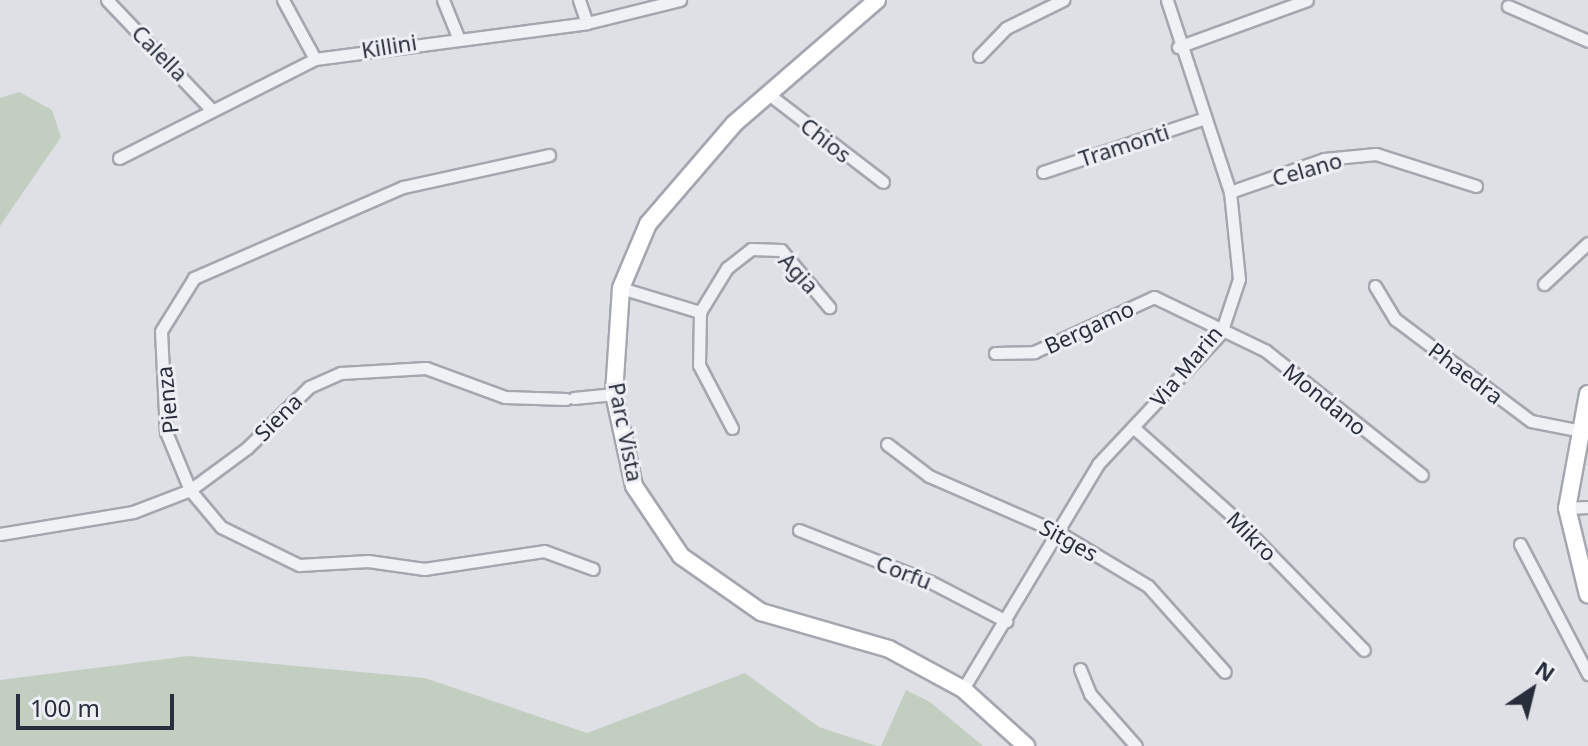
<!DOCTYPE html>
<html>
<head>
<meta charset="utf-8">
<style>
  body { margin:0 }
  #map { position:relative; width:1588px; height:746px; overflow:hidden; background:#dee0e6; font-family:"Noto Sans",sans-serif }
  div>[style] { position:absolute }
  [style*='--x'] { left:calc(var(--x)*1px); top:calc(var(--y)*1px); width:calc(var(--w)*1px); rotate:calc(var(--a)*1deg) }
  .green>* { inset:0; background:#c2cfc0 }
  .roads { filter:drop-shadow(2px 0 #a4a7b0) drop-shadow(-2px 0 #a4a7b0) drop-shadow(0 2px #a4a7b0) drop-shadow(0 -2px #a4a7b0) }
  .street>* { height:11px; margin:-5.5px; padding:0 5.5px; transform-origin:5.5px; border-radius:5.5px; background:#f0f1f5 }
  .secondary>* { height:16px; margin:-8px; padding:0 8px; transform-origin:8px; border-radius:8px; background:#fff }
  span { translate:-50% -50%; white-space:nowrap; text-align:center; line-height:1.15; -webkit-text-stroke:6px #edeff4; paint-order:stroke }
  .street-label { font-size:22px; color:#282e3c }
  .north { position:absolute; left:1492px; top:650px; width:80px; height:80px; -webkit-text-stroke:6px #edeff4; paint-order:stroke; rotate:35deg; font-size:22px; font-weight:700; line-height:32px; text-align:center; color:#282e3c }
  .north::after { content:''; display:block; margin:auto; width:28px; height:36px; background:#282e3c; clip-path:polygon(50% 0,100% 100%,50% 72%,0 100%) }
  .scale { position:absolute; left:16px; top:694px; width:158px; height:36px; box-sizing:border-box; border:4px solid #282e3c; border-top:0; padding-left:10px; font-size:24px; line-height:28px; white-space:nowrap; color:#282e3c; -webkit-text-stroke:6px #edeff4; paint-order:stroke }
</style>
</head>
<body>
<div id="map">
  <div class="green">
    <i style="clip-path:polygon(19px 92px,52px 110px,61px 137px,0 226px,0 98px)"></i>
    <i style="clip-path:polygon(189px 656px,425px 678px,587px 733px,745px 673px,819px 727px,877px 746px,0 746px,0 680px)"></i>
    <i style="clip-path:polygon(906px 690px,930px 702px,983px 746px,881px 746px)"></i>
  </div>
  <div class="roads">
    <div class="street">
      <i style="--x:107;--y:0;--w:149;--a:46.4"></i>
      <i style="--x:283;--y:0;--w:67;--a:61.5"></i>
      <i style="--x:443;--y:0;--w:40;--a:68"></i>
      <i style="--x:579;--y:0;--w:24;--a:71"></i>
      <i style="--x:1508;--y:6;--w:87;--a:23.6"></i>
      <i style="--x:1178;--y:47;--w:137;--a:-20"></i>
      <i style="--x:979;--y:56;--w:39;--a:-46"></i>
      <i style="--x:1006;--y:28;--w:64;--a:-26.2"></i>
      <i style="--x:771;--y:96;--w:141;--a:37.5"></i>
      <i style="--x:549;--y:155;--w:149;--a:167.6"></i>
      <i style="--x:403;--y:187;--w:228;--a:156.5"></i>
      <i style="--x:194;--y:278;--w:62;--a:121.9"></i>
      <i style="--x:161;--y:331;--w:101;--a:87.2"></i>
      <i style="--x:166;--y:432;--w:63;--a:67.5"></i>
      <i style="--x:190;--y:490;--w:48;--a:50"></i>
      <i style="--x:221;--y:527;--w:87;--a:26"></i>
      <i style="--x:299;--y:565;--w:69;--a:-3.3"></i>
      <i style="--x:368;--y:561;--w:57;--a:8.1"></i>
      <i style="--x:424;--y:569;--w:121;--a:-8.5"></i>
      <i style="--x:544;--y:551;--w:52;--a:20.2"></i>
      <i style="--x:119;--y:158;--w:220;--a:-26.8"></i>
      <i style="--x:315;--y:59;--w:274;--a:-7.5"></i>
      <i style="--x:587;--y:23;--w:96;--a:-13.9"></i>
      <i style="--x:1043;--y:172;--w:171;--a:-18.4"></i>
      <i style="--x:1230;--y:192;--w:100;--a:-19.3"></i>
      <i style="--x:1324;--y:159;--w:52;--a:-5.5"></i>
      <i style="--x:1376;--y:154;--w:105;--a:17.7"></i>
      <i style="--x:1544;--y:284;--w:60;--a:-43"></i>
      <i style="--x:1375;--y:286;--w:39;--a:59"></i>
      <i style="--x:1395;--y:319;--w:170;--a:36.9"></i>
      <i style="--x:1531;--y:421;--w:47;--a:11.1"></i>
      <i style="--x:621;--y:288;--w:83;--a:16.9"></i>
      <i style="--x:995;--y:353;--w:39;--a:-1"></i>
      <i style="--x:1034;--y:352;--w:132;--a:-24.6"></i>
      <i style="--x:1154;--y:297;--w:124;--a:25.7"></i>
      <i style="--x:1266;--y:351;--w:199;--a:38.5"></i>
      <i style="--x:574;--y:398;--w:40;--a:-5.7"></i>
      <i style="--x:1133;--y:427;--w:141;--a:41.8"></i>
      <i style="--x:1238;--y:521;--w:180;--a:45.7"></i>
      <i style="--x:732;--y:428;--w:71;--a:-117.6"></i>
      <i style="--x:699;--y:365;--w:53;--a:-88.9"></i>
      <i style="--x:700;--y:312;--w:52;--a:-58.5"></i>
      <i style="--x:727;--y:268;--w:31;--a:-38"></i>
      <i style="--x:751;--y:249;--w:30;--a:2"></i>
      <i style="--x:781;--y:250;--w:75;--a:49.9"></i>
      <i style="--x:887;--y:444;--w:53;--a:37.3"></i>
      <i style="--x:929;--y:476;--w:141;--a:23.5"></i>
      <i style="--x:1058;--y:532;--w:105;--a:31"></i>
      <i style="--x:1148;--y:586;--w:115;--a:48.2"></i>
      <i style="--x:1567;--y:508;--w:21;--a:-3"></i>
      <i style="--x:799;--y:530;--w:142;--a:21.5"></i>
      <i style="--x:931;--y:582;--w:85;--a:27.5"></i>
      <i style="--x:0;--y:534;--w:135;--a:-9.4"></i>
      <i style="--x:133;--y:512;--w:61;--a:-21.1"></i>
      <i style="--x:190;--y:490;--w:71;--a:-36.4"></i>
      <i style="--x:247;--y:448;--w:87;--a:-44.5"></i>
      <i style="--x:309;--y:387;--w:35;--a:-24"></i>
      <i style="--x:341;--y:373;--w:85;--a:-3.4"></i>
      <i style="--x:426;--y:368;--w:84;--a:20.2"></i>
      <i style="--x:505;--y:397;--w:61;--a:1.9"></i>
      <i style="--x:1520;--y:544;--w:147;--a:62.4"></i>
      <i style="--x:1080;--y:669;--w:27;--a:68"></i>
      <i style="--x:1090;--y:694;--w:69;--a:48.5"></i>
      <i style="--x:963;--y:689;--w:262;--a:-59"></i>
      <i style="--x:1098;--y:464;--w:180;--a:-46.8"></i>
      <i style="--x:1221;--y:333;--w:57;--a:-71.6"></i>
      <i style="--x:1239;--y:279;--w:87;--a:-95.9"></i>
      <i style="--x:1230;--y:192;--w:202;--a:-108.2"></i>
    </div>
    <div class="secondary">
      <i style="--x:877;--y:0;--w:189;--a:139.1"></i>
      <i style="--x:734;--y:124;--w:132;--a:130.7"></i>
      <i style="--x:648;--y:224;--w:69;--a:112.9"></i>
      <i style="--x:621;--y:288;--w:106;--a:93.8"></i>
      <i style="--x:614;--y:394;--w:94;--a:77.7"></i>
      <i style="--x:634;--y:486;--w:84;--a:56.1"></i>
      <i style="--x:681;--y:556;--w:98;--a:35"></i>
      <i style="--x:761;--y:612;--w:133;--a:16.1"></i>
      <i style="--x:889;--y:649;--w:84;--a:28.4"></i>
      <i style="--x:963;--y:689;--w:85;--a:42.1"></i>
      <i style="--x:1588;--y:394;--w:116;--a:100.4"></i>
      <i style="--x:1567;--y:508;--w:89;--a:76.4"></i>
    </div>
  </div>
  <div class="street-label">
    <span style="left:389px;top:46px;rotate:-9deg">Killini</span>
    <span style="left:160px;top:53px;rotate:45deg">Calella</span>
    <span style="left:826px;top:140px;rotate:38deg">Chios</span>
    <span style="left:1124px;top:145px;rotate:-18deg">Tramonti</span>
    <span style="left:1307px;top:169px;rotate:-16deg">Celano</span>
    <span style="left:799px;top:273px;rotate:47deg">Agia</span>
    <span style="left:1089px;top:327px;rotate:-25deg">Bergamo</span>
    <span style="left:1186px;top:366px;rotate:-50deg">Via Marin</span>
    <span style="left:1466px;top:373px;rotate:37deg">Phaedra</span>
    <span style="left:1325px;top:399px;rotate:39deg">Mondano</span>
    <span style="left:167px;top:400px;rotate:-96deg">Pienza</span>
    <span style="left:278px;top:417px;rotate:-45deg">Siena</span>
    <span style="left:626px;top:432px;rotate:79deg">Parc Vista</span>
    <span style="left:1252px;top:536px;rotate:45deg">Mikro</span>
    <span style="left:1069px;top:540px;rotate:29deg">Sitges</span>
    <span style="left:904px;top:572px;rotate:21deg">Corfu</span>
  </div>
  <div class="north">N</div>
  <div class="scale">100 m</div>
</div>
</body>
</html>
